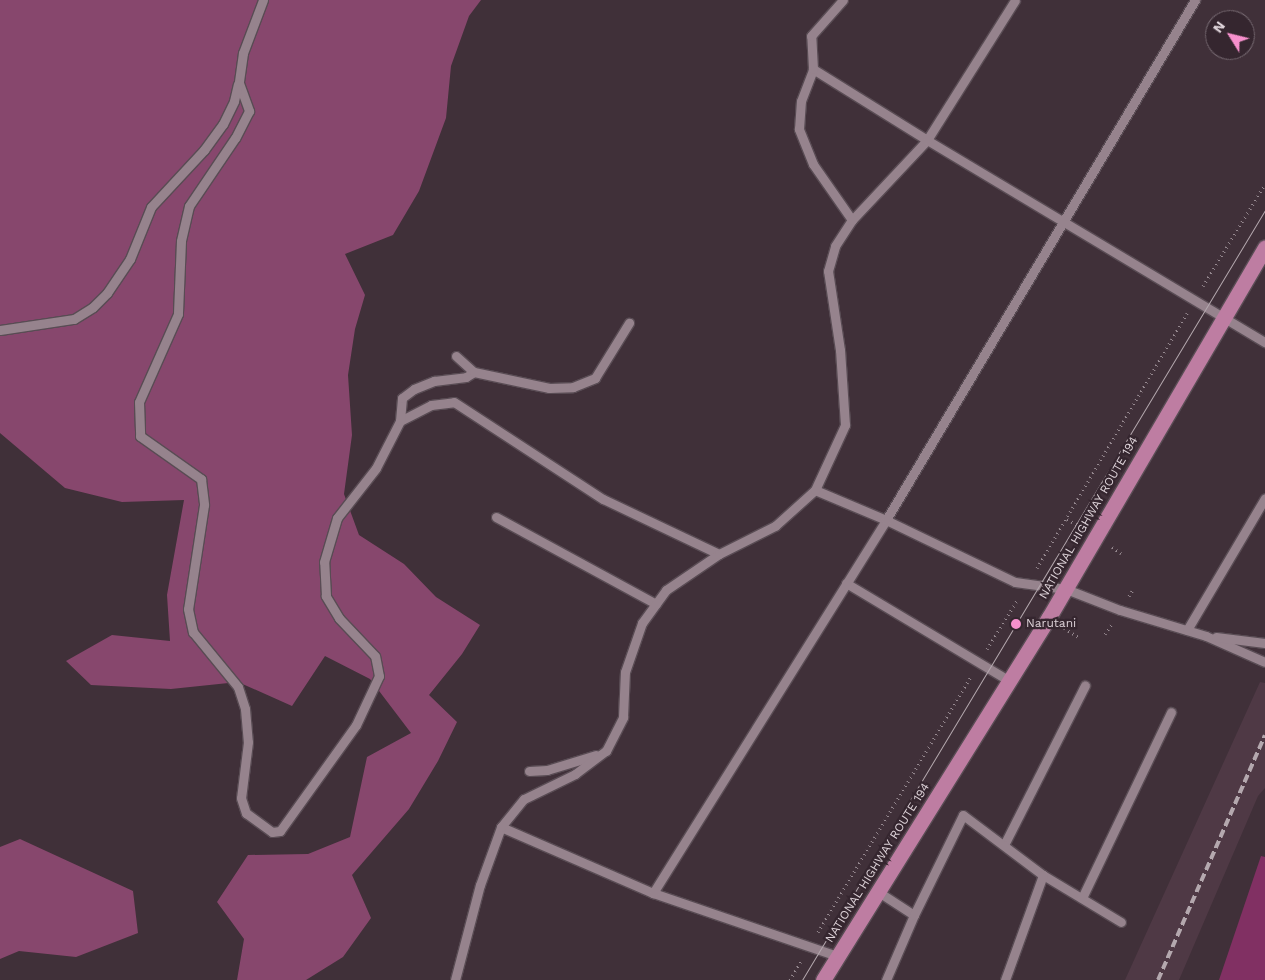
<!DOCTYPE html>
<html>
<head>
<meta charset="utf-8">
<style>
  body { margin:0 }
  #map { position:relative; width:1265px; height:980px; overflow:hidden; background:#403039; font-family:"Work Sans",sans-serif }
  div>[style] { position:absolute }
  [style*='--x'] { left:calc(var(--x)*1px); top:calc(var(--y)*1px); width:calc(var(--w)*1px); rotate:calc(var(--a)*1deg) }
  .built>* { inset:0; background:#4f3945 }
  .green>* { inset:0; background:#87476d }
  .building>* { inset:0; background:#813063 }
  .path>* { height:3px; margin-top:-1.5px; transform-origin:0; background:repeating-linear-gradient(90deg,#95888f 0 1px,transparent 0 5px) }
  .roads { filter:drop-shadow(1px 0 #594c54) drop-shadow(-1px 0 #594c54) drop-shadow(0 1px #594c54) drop-shadow(0 -1px #594c54) }
  .minor>* { height:9px; margin:-4.5px; padding:0 4.5px; transform-origin:4.5px; border-radius:4.5px; background:#96838d }
  .highway>* { height:15px; margin:-7.5px; padding:0 7.5px; transform-origin:7.5px; border-radius:7.5px; background:#be7da2 }
  .tram>* { height:1px; margin:-0.5px; padding:0 0.5px; transform-origin:0.5px; border-radius:0.5px; background:#b4a8ae }
  .rail>* { height:4px; margin-top:-2px; transform-origin:0; background:repeating-linear-gradient(90deg,#b4a8ae 0 8px,transparent 0 12px) }
  .dots>* { width:14px; height:14px; translate:-50% -50%; box-sizing:border-box; border:2px solid #35262f; border-radius:50% }
  span { translate:-50% -50%; white-space:nowrap; text-align:center; line-height:1.15; -webkit-text-stroke:4.5px #35262f; paint-order:stroke }
  .street-label { font-size:12px; color:#ddd2d8 }
  .poi-label { font-size:12px; color:#ddd2d8 }
  .left { translate:0 -50%; text-align:left }
  .north { position:absolute; left:1205px; top:10px; width:50px; height:50px; box-sizing:border-box; background:#35262f; border:1px solid #786b73; border-radius:50%; rotate:306deg; font-size:14px; font-weight:700; line-height:20px; text-align:center; color:#ddd2d8 }
  .north::after { content:''; display:block; margin:auto; width:18px; height:22px; background:#f790cd; clip-path:polygon(50% 0,100% 100%,50% 72%,0 100%) }
</style>
</head>
<body>
<div id="map">
  <div class="built">
    <i style="clip-path:polygon(1260px 682px,1265px 683px,1265px 788px,1258px 796px,1179px 980px,1125px 980px)"></i>
  </div>
  <div class="green">
    <i style="clip-path:polygon(0 0,481px 0,469px 16px,451px 66px,446px 118px,419px 191px,393px 235px,345px 254px,365px 295px,355px 329px,348px 375px,352px 435px,344px 494px,359px 535px,404px 564px,436px 597px,480px 625px,462px 654px,429px 695px,457px 722px,438px 761px,409px 809px,352px 875px,371px 918px,343px 957px,306px 980px,237px 980px,244px 939px,217px 902px,248px 855px,308px 854px,350px 837px,367px 757px,411px 733px,370px 679px,325px 656px,292px 706px,238px 682px,171px 689px,91px 685px,66px 661px,112px 635px,170px 641px,167px 595px,184px 500px,122px 502px,65px 488px,0 433px)"></i>
    <i style="clip-path:polygon(20px 839px,133px 891px,138px 933px,76px 957px,19px 951px,0 959px,0 847px)"></i>
  </div>
  <div class="building">
    <i style="clip-path:polygon(1261px 856px,1265px 857px,1265px 980px,1219px 980px)"></i>
  </div>
  <div class="path">
    <i style="--x:1203;--y:286;--w:119;--a:-58.7"></i>
    <i style="--x:1067;--y:519;--w:14;--a:30"></i>
    <i style="--x:1112;--y:547;--w:11;--a:34"></i>
    <i style="--x:1037;--y:568;--w:296;--a:-59.5"></i>
    <i style="--x:1129;--y:596;--w:9;--a:-58"></i>
    <i style="--x:1064;--y:628;--w:19;--a:32"></i>
    <i style="--x:1105;--y:634;--w:11;--a:-56"></i>
    <i style="--x:987;--y:649;--w:59;--a:-58.2"></i>
    <i style="--x:818;--y:932;--w:298;--a:-59.1"></i>
    <i style="--x:790;--y:980;--w:22;--a:-60"></i>
  </div>
  <div class="roads">
    <div class="minor">
      <i style="--x:263;--y:0;--w:57;--a:110.7"></i>
      <i style="--x:243;--y:53;--w:30;--a:98"></i>
      <i style="--x:239;--y:83;--w:30;--a:70"></i>
      <i style="--x:249;--y:111;--w:30;--a:117"></i>
      <i style="--x:235;--y:138;--w:82;--a:124.1"></i>
      <i style="--x:189;--y:206;--w:36;--a:103"></i>
      <i style="--x:181;--y:241;--w:73;--a:92.4"></i>
      <i style="--x:178;--y:314;--w:96;--a:113.9"></i>
      <i style="--x:139;--y:402;--w:34;--a:88"></i>
      <i style="--x:140;--y:436;--w:75;--a:35.2"></i>
      <i style="--x:201;--y:479;--w:26;--a:83"></i>
      <i style="--x:204;--y:505;--w:105;--a:98.7"></i>
      <i style="--x:188;--y:609;--w:24;--a:78"></i>
      <i style="--x:193;--y:632;--w:71;--a:50.7"></i>
      <i style="--x:238;--y:687;--w:23;--a:72"></i>
      <i style="--x:245;--y:709;--w:33;--a:85"></i>
      <i style="--x:248;--y:742;--w:56;--a:97.1"></i>
      <i style="--x:241;--y:798;--w:16;--a:72"></i>
      <i style="--x:246;--y:813;--w:32;--a:36"></i>
      <i style="--x:272;--y:832;--w:8;--a:-7"></i>
      <i style="--x:280;--y:831;--w:130;--a:-54.4"></i>
      <i style="--x:356;--y:725;--w:54;--a:-64.9"></i>
      <i style="--x:379;--y:676;--w:20;--a:-101"></i>
      <i style="--x:375;--y:656;--w:52;--a:-133.5"></i>
      <i style="--x:339;--y:618;--w:26;--a:-121"></i>
      <i style="--x:326;--y:596;--w:34;--a:-93"></i>
      <i style="--x:324;--y:562;--w:46;--a:-73.5"></i>
      <i style="--x:337;--y:518;--w:63;--a:-52"></i>
      <i style="--x:376;--y:468;--w:53;--a:-62.9"></i>
      <i style="--x:400;--y:421;--w:35;--a:-27"></i>
      <i style="--x:431;--y:405;--w:23;--a:-7"></i>
      <i style="--x:454;--y:402;--w:178;--a:33.1"></i>
      <i style="--x:603;--y:499;--w:128;--a:25.4"></i>
      <i style="--x:813;--y:69;--w:134;--a:31.9"></i>
      <i style="--x:927;--y:140;--w:394;--a:30.9"></i>
      <i style="--x:852;--y:220;--w:110;--a:-46.8"></i>
      <i style="--x:927;--y:140;--w:165;--a:-57.8"></i>
      <i style="--x:0;--y:330;--w:75;--a:-8.5"></i>
      <i style="--x:74;--y:319;--w:22;--a:-32"></i>
      <i style="--x:93;--y:307;--w:20;--a:-45"></i>
      <i style="--x:107;--y:293;--w:41;--a:-55.9"></i>
      <i style="--x:130;--y:259;--w:56;--a:-68"></i>
      <i style="--x:151;--y:207;--w:78;--a:-47.1"></i>
      <i style="--x:204;--y:150;--w:32;--a:-54"></i>
      <i style="--x:223;--y:124;--w:25;--a:-64"></i>
      <i style="--x:234;--y:101;--w:17;--a:-77"></i>
      <i style="--x:456;--y:356;--w:24;--a:42"></i>
      <i style="--x:400;--y:421;--w:23;--a:-85"></i>
      <i style="--x:402;--y:398;--w:15;--a:-37"></i>
      <i style="--x:414;--y:389;--w:22;--a:-22"></i>
      <i style="--x:434;--y:381;--w:32;--a:-7"></i>
      <i style="--x:466;--y:377;--w:9;--a:-32"></i>
      <i style="--x:474;--y:372;--w:77;--a:12"></i>
      <i style="--x:549;--y:388;--w:24;--a:-2"></i>
      <i style="--x:573;--y:387;--w:24;--a:-22"></i>
      <i style="--x:595;--y:378;--w:65;--a:-58.3"></i>
      <i style="--x:815;--y:490;--w:77;--a:22.9"></i>
      <i style="--x:886;--y:520;--w:143;--a:25.7"></i>
      <i style="--x:1015;--y:582;--w:51;--a:7.8"></i>
      <i style="--x:1066;--y:589;--w:58;--a:21.3"></i>
      <i style="--x:1120;--y:610;--w:90;--a:16.8"></i>
      <i style="--x:1206;--y:636;--w:64;--a:23.8"></i>
      <i style="--x:496;--y:517;--w:182;--a:28.5"></i>
      <i style="--x:846;--y:583;--w:191;--a:30.9"></i>
      <i style="--x:1187;--y:630;--w:153;--a:-59.4"></i>
      <i style="--x:1216;--y:637;--w:49;--a:7"></i>
      <i style="--x:529;--y:771;--w:18;--a:-3"></i>
      <i style="--x:547;--y:770;--w:51;--a:-17"></i>
      <i style="--x:501;--y:827;--w:166;--a:23.5"></i>
      <i style="--x:653;--y:893;--w:194;--a:18.9"></i>
      <i style="--x:1004;--y:845;--w:179;--a:-63.1"></i>
      <i style="--x:1043;--y:875;--w:91;--a:31.1"></i>
      <i style="--x:877;--y:891;--w:44;--a:33"></i>
      <i style="--x:653;--y:893;--w:440;--a:-58"></i>
      <i style="--x:886;--y:520;--w:605;--a:-59.28"></i>
      <i style="--x:1082;--y:898;--w:206;--a:-64.4"></i>
      <i style="--x:455;--y:980;--w:98;--a:-75.3"></i>
      <i style="--x:480;--y:885;--w:62;--a:-70.1"></i>
      <i style="--x:501;--y:827;--w:36;--a:-51"></i>
      <i style="--x:524;--y:799;--w:57;--a:-26.1"></i>
      <i style="--x:575;--y:774;--w:39;--a:-37"></i>
      <i style="--x:606;--y:751;--w:38;--a:-63"></i>
      <i style="--x:623;--y:717;--w:45;--a:-87.5"></i>
      <i style="--x:625;--y:672;--w:52;--a:-70.9"></i>
      <i style="--x:642;--y:623;--w:41;--a:-54"></i>
      <i style="--x:666;--y:590;--w:64;--a:-34.2"></i>
      <i style="--x:719;--y:554;--w:63;--a:-26.6"></i>
      <i style="--x:775;--y:526;--w:54;--a:-42"></i>
      <i style="--x:815;--y:490;--w:72;--a:-65.2"></i>
      <i style="--x:845;--y:425;--w:75;--a:-93.8"></i>
      <i style="--x:840;--y:350;--w:80;--a:-98.6"></i>
      <i style="--x:828;--y:271;--w:26;--a:-74"></i>
      <i style="--x:835;--y:246;--w:31;--a:-57"></i>
      <i style="--x:852;--y:220;--w:68;--a:-124.9"></i>
      <i style="--x:813;--y:164;--w:38;--a:-112"></i>
      <i style="--x:799;--y:129;--w:28;--a:-86"></i>
      <i style="--x:801;--y:101;--w:34;--a:-69"></i>
      <i style="--x:813;--y:69;--w:33;--a:-93"></i>
      <i style="--x:811;--y:36;--w:48;--a:-48.4"></i>
      <i style="--x:886;--y:980;--w:71;--a:-66.7"></i>
      <i style="--x:914;--y:915;--w:111;--a:-63.9"></i>
      <i style="--x:963;--y:815;--w:100;--a:36.9"></i>
      <i style="--x:1043;--y:875;--w:112;--a:109.9"></i>
    </div>
    <div class="highway">
      <i style="--x:823;--y:980;--w:428;--a:-58.1"></i>
      <i style="--x:1049;--y:617;--w:428;--a:-59.7"></i>
    </div>
  </div>
  <div class="tram">
    <i style="--x:802;--y:980;--w:898;--a:-58.98"></i>
  </div>
  <div class="rail">
    <i style="--x:1158;--y:980;--w:267;--a:-66.4"></i>
  </div>
  <div class="dots">
    <i style="left:1016px;top:624px;background:#f790cd"></i>
  </div>
  <div class="street-label">
    <span style="left:1089px;top:518px;rotate:-60deg">NATIONAL HIGHWAY ROUTE 194</span>
    <span style="left:878px;top:863px;rotate:-58deg">NATIONAL HIGHWAY ROUTE 194</span>
  </div>
  <div class="poi-label">
    <span class="left" style="left:1026px;top:624px">Narutani</span>
  </div>
  <div class="north">N</div>
</div>
</body>
</html>
